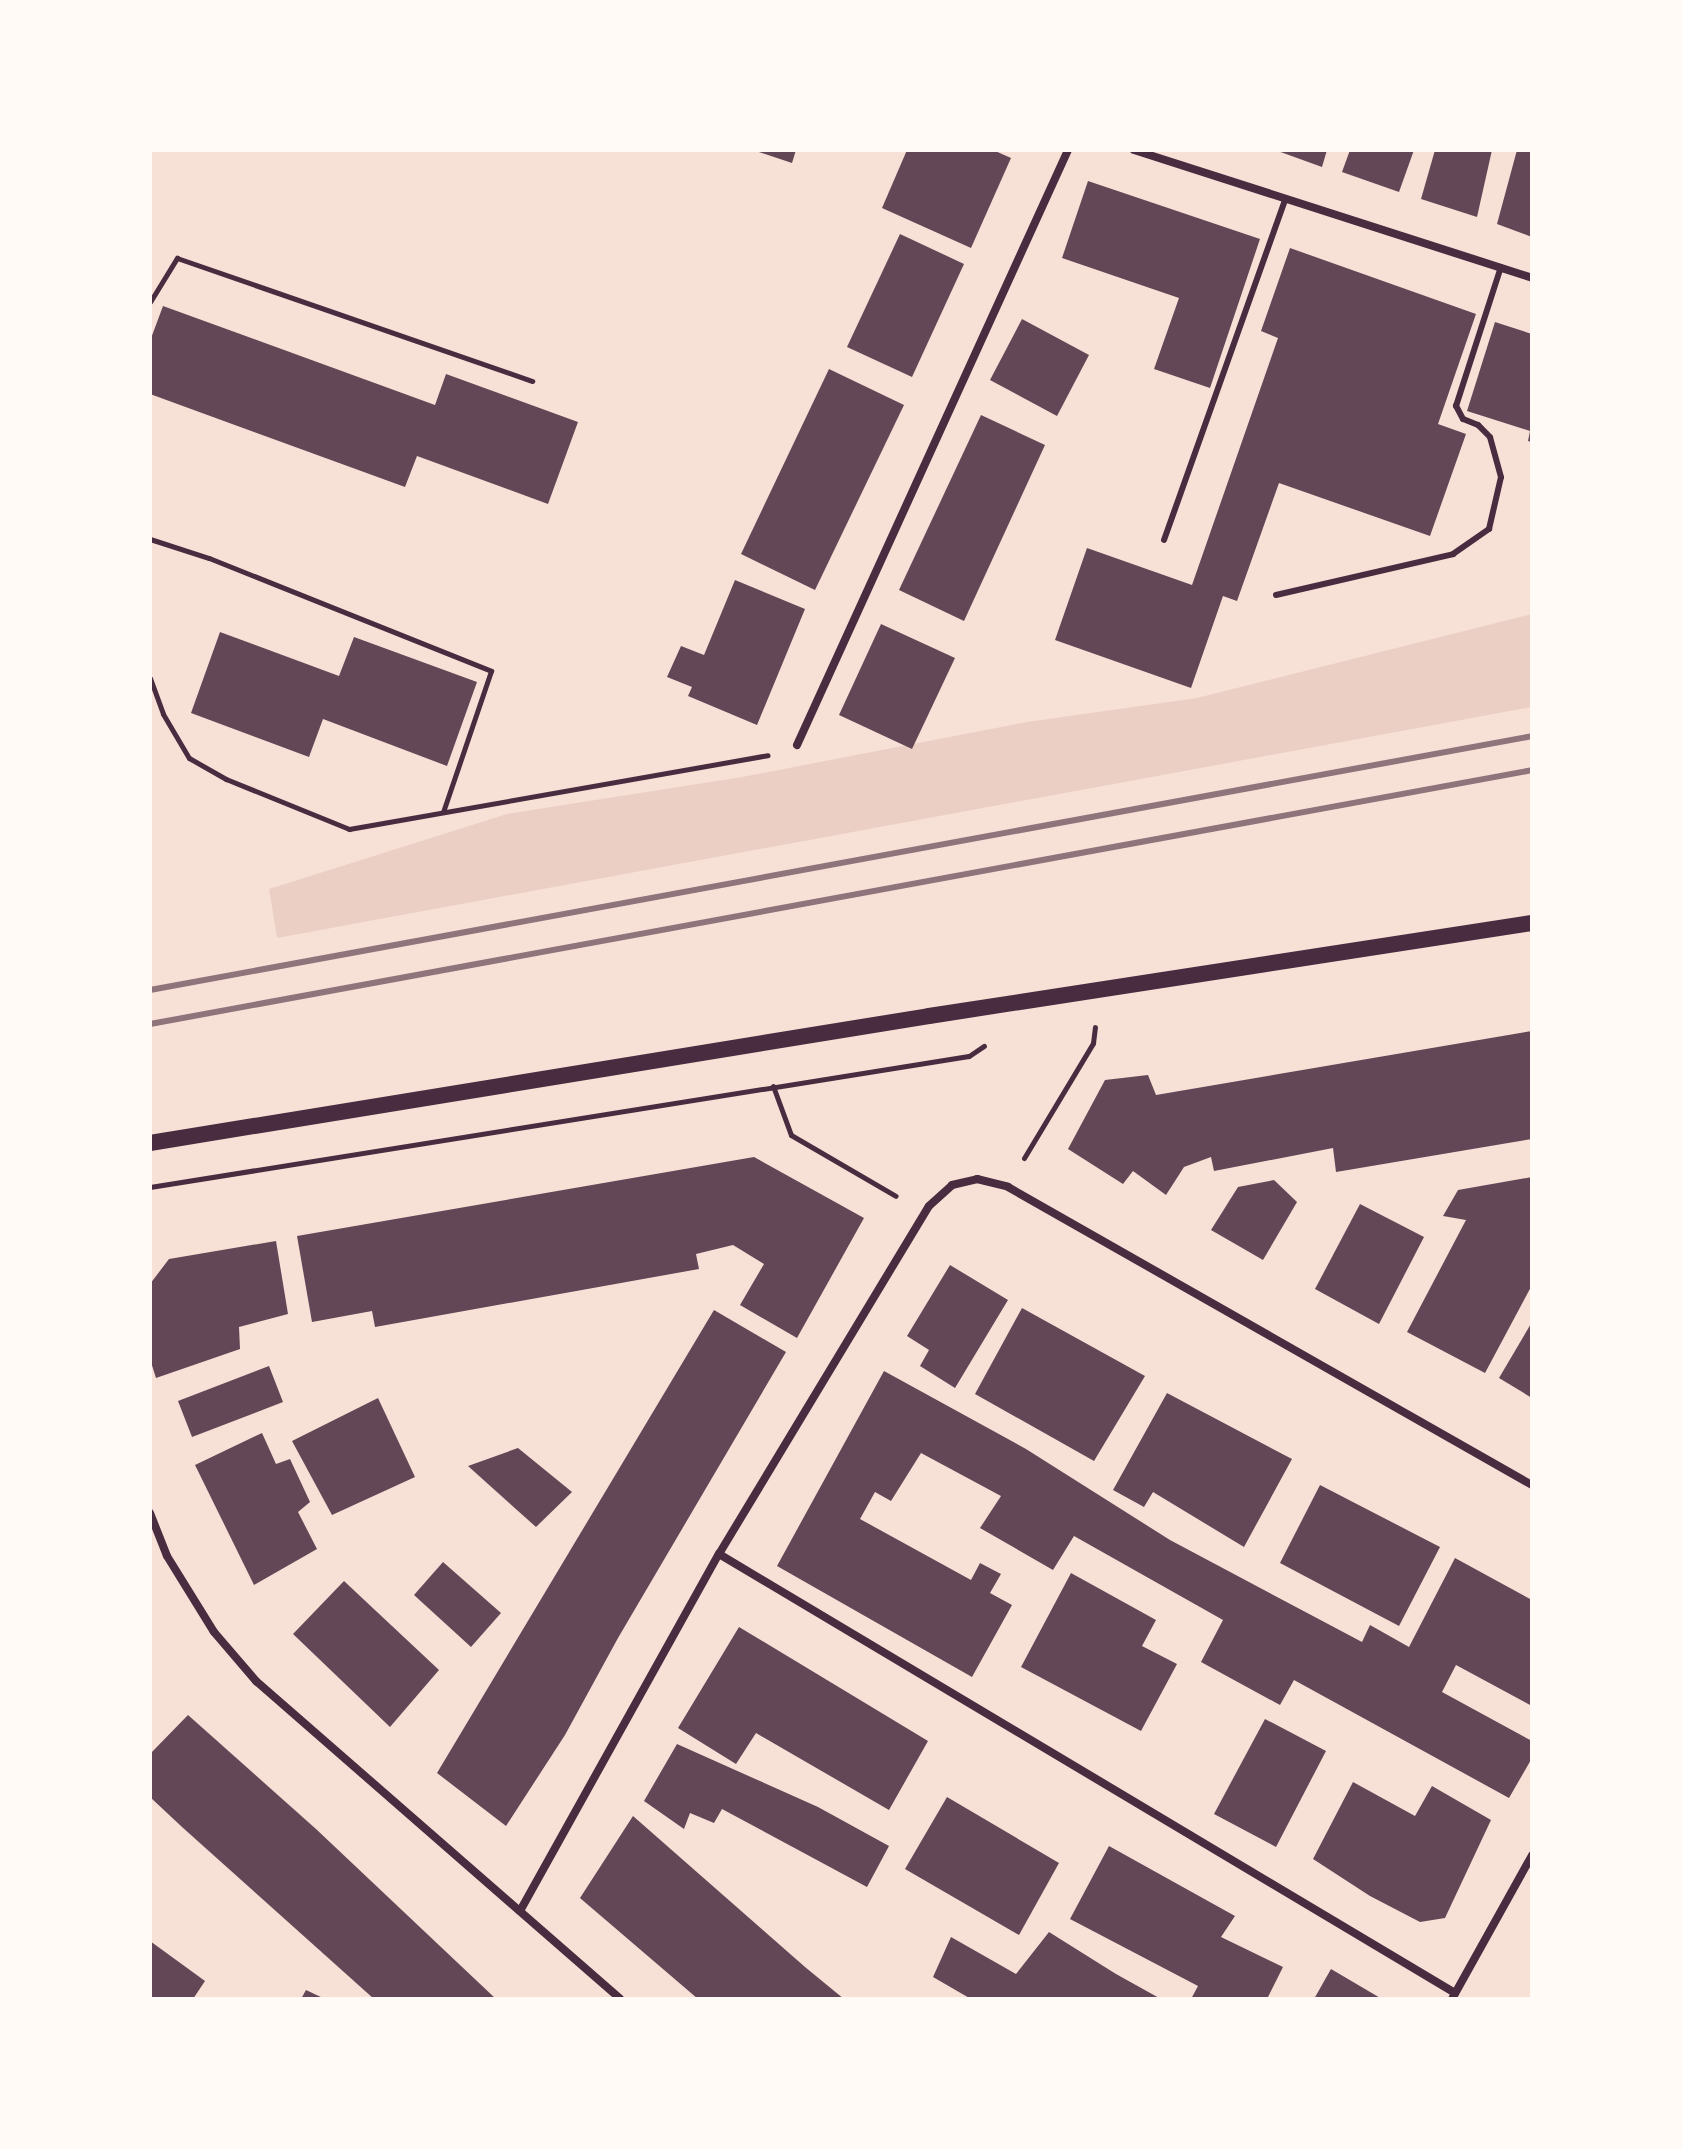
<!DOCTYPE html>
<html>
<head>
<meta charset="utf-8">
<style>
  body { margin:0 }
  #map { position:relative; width:1682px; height:2149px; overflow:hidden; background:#f7e1d7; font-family:"Source Sans 3",sans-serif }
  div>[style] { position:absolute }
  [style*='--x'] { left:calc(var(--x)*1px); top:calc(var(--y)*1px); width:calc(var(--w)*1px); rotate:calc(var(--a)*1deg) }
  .green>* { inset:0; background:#ebcfc5 }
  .building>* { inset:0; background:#644757 }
  .path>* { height:5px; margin:-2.5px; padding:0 2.5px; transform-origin:2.5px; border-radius:2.5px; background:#4a2c40 }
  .service>* { height:6px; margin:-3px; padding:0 3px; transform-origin:3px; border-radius:3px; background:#4a2c40 }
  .minor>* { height:8px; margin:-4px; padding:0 4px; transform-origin:4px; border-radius:4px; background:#4a2c40 }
  .secondary>* { height:16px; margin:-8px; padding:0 8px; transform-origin:8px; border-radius:8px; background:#4a2c40 }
  .rail>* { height:6px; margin:-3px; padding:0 3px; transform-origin:3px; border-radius:3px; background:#8f747c }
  span { translate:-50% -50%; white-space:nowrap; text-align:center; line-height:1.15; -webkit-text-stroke:8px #fffaf5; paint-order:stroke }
  .frame { position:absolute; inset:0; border:152px solid #fffaf5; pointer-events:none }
</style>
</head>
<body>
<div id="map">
  <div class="green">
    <i style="clip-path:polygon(1532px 614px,1532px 707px,277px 938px,269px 889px,507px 814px,742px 777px,1027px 722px,1197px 698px)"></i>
  </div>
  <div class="building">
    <i style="clip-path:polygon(753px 150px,796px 150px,792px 163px)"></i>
    <i style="clip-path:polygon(907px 150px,993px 150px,1011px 158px,971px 248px,882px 208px)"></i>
    <i style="clip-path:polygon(1275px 150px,1327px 150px,1322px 167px)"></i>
    <i style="clip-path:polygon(1350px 150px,1414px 150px,1399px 192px,1342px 172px)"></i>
    <i style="clip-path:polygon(1435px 150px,1492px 150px,1477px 217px,1421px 199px)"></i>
    <i style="clip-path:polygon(1517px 150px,1532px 150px,1532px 237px,1497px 224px)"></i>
    <i style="clip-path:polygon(1088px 181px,1260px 239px,1210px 388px,1154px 369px,1179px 298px,1062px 258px)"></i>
    <i style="clip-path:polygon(900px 234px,964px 264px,912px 377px,847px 347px)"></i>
    <i style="clip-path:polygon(1290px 248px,1476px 314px,1438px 424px,1466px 434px,1430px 536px,1279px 483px,1237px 601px,1223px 596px,1191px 688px,1055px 640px,1087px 548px,1192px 585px,1278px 338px,1261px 331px)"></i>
    <i style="clip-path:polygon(163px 306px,435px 405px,446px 374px,578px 422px,548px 504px,417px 456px,405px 487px,150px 394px,150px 341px)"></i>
    <i style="clip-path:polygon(1022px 319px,1089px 355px,1057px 416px,990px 380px)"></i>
    <i style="clip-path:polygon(1495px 322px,1532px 334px,1532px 442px,1528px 441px,1530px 431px,1467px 411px)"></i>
    <i style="clip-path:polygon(829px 369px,904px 405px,815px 590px,741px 554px)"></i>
    <i style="clip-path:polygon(981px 415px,1045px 445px,964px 621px,899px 590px)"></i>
    <i style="clip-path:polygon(735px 580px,805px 609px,757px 725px,688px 696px,692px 687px,667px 677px,681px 646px,704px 655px)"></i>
    <i style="clip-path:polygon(881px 624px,955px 658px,912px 749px,839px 715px)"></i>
    <i style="clip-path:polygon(220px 632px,339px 676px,354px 637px,477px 682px,447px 766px,323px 719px,309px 757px,191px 713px)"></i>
    <i style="clip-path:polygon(1532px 1031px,1532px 1139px,1336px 1172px,1333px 1148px,1214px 1171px,1211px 1157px,1184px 1167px,1166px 1195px,1133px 1171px,1123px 1184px,1068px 1149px,1105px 1080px,1148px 1075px,1156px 1095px)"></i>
    <i style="clip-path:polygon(754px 1157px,864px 1218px,797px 1338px,740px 1305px,764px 1264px,733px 1245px,696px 1254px,699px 1269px,375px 1327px,372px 1311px,312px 1322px,297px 1236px)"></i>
    <i style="clip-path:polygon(1532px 1177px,1532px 1285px,1485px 1373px,1407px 1332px,1466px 1220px,1443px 1216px,1458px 1190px)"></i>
    <i style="clip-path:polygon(1274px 1180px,1297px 1202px,1263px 1260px,1211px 1230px,1238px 1187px)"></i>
    <i style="clip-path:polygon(1360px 1204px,1424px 1237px,1379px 1324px,1315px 1289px)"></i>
    <i style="clip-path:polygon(276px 1241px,288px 1314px,239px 1327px,240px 1349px,156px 1378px,150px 1359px,150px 1284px,169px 1259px)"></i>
    <i style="clip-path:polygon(950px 1265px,1008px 1300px,955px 1388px,920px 1366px,929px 1350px,907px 1336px)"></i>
    <i style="clip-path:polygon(1022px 1308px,1145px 1376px,1094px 1461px,975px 1394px)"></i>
    <i style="clip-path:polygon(714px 1310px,786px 1352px,618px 1638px,565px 1735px,506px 1826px,437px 1773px)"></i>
    <i style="clip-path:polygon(1532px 1322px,1532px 1398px,1499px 1378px)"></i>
    <i style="clip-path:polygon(269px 1366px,283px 1402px,192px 1437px,178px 1401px)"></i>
    <i style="clip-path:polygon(884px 1371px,1026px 1449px,1170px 1540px,1362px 1642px,1370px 1625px,1409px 1647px,1455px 1558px,1532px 1600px,1532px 1706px,1456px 1665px,1442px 1692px,1532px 1741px,1532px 1758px,1509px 1798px,1294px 1680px,1280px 1705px,1201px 1662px,1223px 1620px,1074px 1536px,1053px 1570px,980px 1528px,1001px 1496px,921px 1453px,891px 1501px,875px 1492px,860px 1519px,971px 1580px,980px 1563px,1001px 1574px,990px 1593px,1012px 1605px,972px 1677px,777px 1566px)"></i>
    <i style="clip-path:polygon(1167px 1393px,1292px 1459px,1244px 1547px,1153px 1492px,1144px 1507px,1113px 1490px)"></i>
    <i style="clip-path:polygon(378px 1398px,415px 1477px,332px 1515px,292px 1441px)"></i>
    <i style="clip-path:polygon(262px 1433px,276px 1464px,290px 1459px,310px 1502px,298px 1512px,317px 1549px,254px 1585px,195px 1465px)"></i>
    <i style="clip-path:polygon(518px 1448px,572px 1492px,536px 1527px,468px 1466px)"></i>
    <i style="clip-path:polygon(1320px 1485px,1440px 1547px,1399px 1626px,1280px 1563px)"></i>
    <i style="clip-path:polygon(443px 1562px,501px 1613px,471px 1647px,414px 1595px)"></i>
    <i style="clip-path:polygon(1071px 1573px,1156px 1620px,1142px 1646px,1177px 1664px,1141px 1731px,1021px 1667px)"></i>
    <i style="clip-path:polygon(344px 1581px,439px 1670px,390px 1727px,293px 1634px)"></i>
    <i style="clip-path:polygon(739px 1627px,928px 1741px,889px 1810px,756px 1733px,736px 1764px,678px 1728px)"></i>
    <i style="clip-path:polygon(188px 1715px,316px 1829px,496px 1999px,374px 1999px,182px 1827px,150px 1797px,150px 1754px)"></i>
    <i style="clip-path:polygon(1265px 1719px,1326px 1751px,1276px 1847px,1214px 1814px)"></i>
    <i style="clip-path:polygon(677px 1744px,818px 1807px,889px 1846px,867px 1887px,722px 1809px,714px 1823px,690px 1813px,684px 1829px,644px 1801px)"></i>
    <i style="clip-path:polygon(1353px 1782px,1415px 1816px,1432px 1786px,1491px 1820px,1445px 1918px,1420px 1922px,1370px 1896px,1313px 1859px)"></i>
    <i style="clip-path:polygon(947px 1797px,1059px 1863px,1019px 1935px,905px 1869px)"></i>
    <i style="clip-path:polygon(633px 1816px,805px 1967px,844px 1999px,698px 1999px,580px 1898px)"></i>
    <i style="clip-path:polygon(1109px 1846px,1235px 1916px,1221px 1937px,1283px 1967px,1267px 1999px,1191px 1999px,1198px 1986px,1070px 1919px)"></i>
    <i style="clip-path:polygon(1049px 1932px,1116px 1974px,1161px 1999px,971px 1999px,933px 1977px,951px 1937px,1016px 1974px)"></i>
    <i style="clip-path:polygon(150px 1941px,205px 1981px,193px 1999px,150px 1999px)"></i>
    <i style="clip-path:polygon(1331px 1969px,1382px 1999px,1314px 1999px)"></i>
    <i style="clip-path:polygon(306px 1990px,325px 1999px,301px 1999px)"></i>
  </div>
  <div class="path">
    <i style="--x:150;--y:302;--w:52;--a:-58.5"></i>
    <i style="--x:177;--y:258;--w:376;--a:19.1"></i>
    <i style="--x:150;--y:539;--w:62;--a:17.9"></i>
    <i style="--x:209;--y:558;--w:304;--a:21.8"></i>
    <i style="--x:491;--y:671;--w:149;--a:108.8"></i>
    <i style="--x:150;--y:678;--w:38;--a:70"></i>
    <i style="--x:163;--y:714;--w:51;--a:59.4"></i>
    <i style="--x:189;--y:758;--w:43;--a:29.6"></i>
    <i style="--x:226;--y:779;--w:133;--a:22.1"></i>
    <i style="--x:349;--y:829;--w:425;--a:-10"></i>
    <i style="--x:773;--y:1086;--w:52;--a:69.8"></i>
    <i style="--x:791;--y:1135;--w:121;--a:30.2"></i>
    <i style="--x:1024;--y:1158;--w:134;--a:-59"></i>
    <i style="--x:1093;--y:1043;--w:16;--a:-83"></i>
    <i style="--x:150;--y:1187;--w:829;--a:-9.09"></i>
    <i style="--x:969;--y:1056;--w:18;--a:-34"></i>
  </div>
  <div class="service">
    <i style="--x:1164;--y:540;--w:363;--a:-70.4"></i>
    <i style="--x:1276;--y:595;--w:182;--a:-13"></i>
    <i style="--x:1453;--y:554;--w:44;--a:-34.8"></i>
    <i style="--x:1489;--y:529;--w:53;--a:-77"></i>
    <i style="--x:1501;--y:477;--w:41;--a:-105.4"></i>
    <i style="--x:1490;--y:437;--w:17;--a:-135"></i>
    <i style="--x:1478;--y:425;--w:16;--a:-158"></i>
    <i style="--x:1463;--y:419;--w:15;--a:-118"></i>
    <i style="--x:1456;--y:406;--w:146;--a:-72.1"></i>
  </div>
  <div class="minor">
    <i style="--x:1134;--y:150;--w:418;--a:17.8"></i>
    <i style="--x:797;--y:745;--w:654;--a:-65.51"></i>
    <i style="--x:150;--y:1513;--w:46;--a:68.4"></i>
    <i style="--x:167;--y:1556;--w:89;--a:58.3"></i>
    <i style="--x:214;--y:1632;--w:65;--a:49.4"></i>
    <i style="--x:256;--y:1681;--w:483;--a:41.1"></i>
    <i style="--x:719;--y:1554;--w:857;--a:30.81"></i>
    <i style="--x:520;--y:1911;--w:409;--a:-60.9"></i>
    <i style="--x:719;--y:1554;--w:406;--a:-58.9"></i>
    <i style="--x:929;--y:1206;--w:31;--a:-42"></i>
    <i style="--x:952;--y:1185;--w:26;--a:-13"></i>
    <i style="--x:977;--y:1179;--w:32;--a:14"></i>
    <i style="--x:1008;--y:1187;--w:603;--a:29.63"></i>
    <i style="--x:1452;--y:1999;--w:165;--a:-60.9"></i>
  </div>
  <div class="secondary">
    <i style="--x:150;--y:1143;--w:789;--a:-9.26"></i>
    <i style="--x:929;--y:1016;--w:610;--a:-8.77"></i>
  </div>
  <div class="rail">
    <i style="--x:150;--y:990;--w:1405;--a:-10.41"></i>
    <i style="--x:150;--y:1024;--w:1405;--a:-10.41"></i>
  </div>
  <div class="frame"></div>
</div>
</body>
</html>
